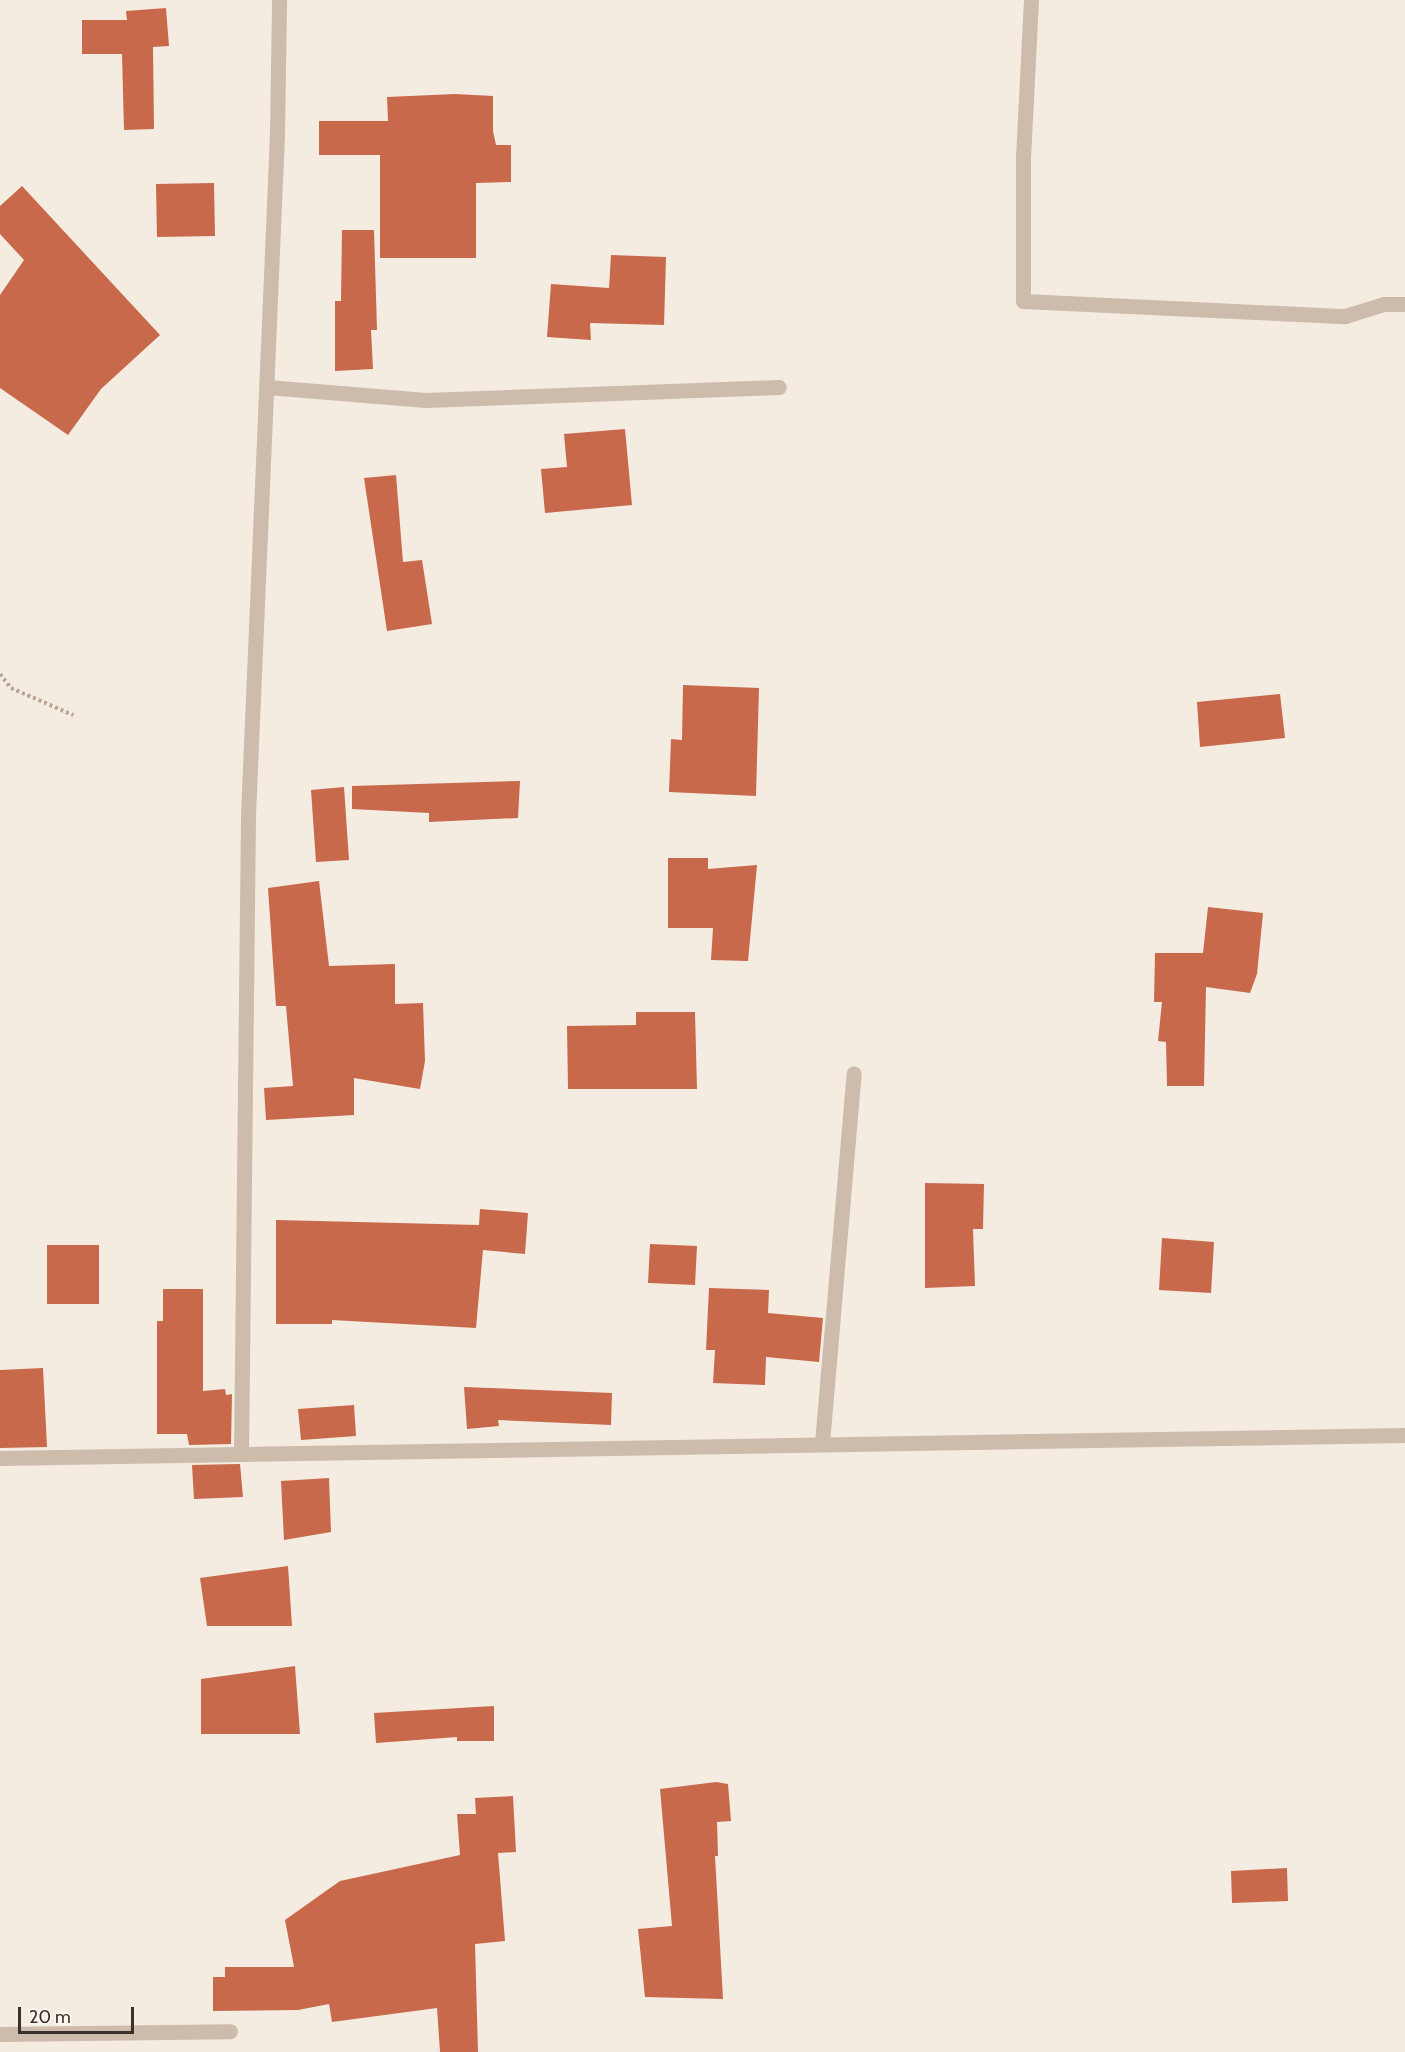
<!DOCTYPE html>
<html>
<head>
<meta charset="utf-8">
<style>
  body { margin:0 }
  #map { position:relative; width:1405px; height:2052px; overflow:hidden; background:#f4ebe1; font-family:Cabin,sans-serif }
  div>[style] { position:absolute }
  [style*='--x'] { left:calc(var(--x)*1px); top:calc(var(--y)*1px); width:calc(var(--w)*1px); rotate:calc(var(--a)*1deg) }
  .building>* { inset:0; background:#c8694b }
  .path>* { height:4px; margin-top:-2px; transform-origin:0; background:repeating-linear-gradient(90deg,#b9a596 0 3px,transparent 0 6px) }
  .service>* { height:15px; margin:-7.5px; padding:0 7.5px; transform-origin:7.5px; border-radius:7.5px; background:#cdbbac }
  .minor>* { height:15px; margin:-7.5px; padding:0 7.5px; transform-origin:7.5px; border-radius:7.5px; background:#cdbbac }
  span { translate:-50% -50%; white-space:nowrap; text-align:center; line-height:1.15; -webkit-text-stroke:5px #fbf5ee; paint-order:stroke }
  .scale { position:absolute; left:18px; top:2007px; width:116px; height:27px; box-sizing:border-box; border:3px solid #3b302b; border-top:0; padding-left:8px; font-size:18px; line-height:21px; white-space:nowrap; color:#3b302b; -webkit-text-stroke:4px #fbf5ee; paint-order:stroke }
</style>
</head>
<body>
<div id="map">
  <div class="building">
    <i style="clip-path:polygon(166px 8px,169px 46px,153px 47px,154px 129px,124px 130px,122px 54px,82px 54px,82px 20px,127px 20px,126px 11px)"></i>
    <i style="clip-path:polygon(455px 94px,493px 96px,493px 131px,496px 145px,511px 145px,511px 182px,476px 183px,476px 258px,380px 258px,380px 155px,319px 155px,319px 121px,388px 121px,387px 97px)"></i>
    <i style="clip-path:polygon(214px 183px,215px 236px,157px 237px,156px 184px)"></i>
    <i style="clip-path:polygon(22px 186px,160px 335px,101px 389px,68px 435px,0 388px,0 295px,24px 260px,0 234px,0 206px)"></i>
    <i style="clip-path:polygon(342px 230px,374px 230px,377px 330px,371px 330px,373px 369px,335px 371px,335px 301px,341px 301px)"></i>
    <i style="clip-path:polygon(611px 255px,666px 257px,664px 325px,590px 323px,591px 340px,547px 337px,551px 284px,609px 288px)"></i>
    <i style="clip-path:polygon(625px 429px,632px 505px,545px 513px,541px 469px,567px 467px,564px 434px)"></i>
    <i style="clip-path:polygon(396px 475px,403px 562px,422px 560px,432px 624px,387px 631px,364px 478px)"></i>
    <i style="clip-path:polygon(683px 685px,759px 688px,756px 796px,669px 792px,671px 739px,682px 740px)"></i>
    <i style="clip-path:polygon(1280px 694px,1285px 738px,1200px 747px,1197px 702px)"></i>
    <i style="clip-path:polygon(520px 781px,518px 818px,429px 822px,429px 813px,352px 809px,352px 786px)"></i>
    <i style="clip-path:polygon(344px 787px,349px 860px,316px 862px,311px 790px)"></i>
    <i style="clip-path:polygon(668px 858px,708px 858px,708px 869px,757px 865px,748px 961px,711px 960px,713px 928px,668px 928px)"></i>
    <i style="clip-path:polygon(319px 881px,329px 966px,395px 964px,395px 1004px,423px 1003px,425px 1061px,420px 1089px,354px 1078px,354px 1115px,266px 1120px,264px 1088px,293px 1086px,286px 1006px,276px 1006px,268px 888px)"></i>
    <i style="clip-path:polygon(1208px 907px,1263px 913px,1257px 974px,1250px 993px,1206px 987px,1204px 1086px,1167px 1086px,1166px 1042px,1158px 1041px,1162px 1002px,1154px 1002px,1155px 953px,1203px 953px)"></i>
    <i style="clip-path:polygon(636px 1012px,695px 1012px,697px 1089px,568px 1089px,567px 1026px,636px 1025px)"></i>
    <i style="clip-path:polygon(925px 1183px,984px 1184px,983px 1229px,973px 1229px,975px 1286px,925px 1288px)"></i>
    <i style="clip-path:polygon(480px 1209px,528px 1213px,525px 1254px,483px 1250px,476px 1328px,332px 1320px,332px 1324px,276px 1324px,276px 1220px,479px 1225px)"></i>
    <i style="clip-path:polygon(1162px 1238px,1214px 1242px,1211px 1293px,1159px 1290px)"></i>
    <i style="clip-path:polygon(650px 1244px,697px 1246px,695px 1285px,648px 1283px)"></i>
    <i style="clip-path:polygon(47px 1245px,99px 1245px,99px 1304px,47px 1304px)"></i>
    <i style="clip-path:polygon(709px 1288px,769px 1290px,768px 1313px,823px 1318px,819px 1362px,766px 1357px,765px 1385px,713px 1383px,715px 1350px,706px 1350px)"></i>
    <i style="clip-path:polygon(163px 1289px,203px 1289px,203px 1391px,225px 1389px,226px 1395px,232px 1394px,231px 1444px,189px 1445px,187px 1434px,157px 1434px,157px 1321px,163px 1321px)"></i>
    <i style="clip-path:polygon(43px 1368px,47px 1447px,0 1448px,0 1370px)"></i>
    <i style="clip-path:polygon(464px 1387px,612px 1393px,611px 1425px,498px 1420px,499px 1426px,467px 1429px)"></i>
    <i style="clip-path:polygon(354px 1405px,356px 1436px,301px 1440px,298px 1409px)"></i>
    <i style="clip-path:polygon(240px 1464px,243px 1497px,194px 1499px,192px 1465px)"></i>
    <i style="clip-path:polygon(329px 1478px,331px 1532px,284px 1540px,281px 1481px)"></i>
    <i style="clip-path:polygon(288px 1566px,292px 1626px,207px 1626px,200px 1578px)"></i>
    <i style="clip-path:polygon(295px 1666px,300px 1734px,201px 1734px,201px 1679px)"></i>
    <i style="clip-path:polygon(494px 1706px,494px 1741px,457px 1741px,457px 1737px,376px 1743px,374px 1713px)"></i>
    <i style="clip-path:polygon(716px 1782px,728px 1784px,731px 1821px,717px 1822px,718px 1856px,715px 1856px,723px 1999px,645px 1997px,638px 1929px,672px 1926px,660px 1789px)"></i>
    <i style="clip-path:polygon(513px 1796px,516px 1852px,498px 1853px,505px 1941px,475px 1944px,478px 2052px,440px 2052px,437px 2008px,332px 2022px,329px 2004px,298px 2010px,213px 2011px,213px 1977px,225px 1977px,225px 1967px,294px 1967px,285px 1920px,340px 1881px,460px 1855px,457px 1814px,476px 1814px,475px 1798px)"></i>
    <i style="clip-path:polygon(1287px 1868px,1288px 1901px,1232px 1903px,1231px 1871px)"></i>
  </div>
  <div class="path">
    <i style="--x:0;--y:674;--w:18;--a:52"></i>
    <i style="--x:11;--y:688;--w:68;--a:23.5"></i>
  </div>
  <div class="service">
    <i style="--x:1031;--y:0;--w:156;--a:92.9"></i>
    <i style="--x:1023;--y:156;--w:145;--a:90"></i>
    <i style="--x:1023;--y:301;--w:322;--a:2.7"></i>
    <i style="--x:1345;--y:316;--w:41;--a:-17.1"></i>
    <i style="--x:1384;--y:304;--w:21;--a:0"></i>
  </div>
  <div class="minor">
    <i style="--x:267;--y:387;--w:159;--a:4.7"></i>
    <i style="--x:425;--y:400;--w:354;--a:-2.1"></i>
    <i style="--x:822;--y:1443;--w:371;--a:-85.1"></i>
    <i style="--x:241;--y:1454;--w:639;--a:-89.37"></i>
    <i style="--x:248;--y:815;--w:682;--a:-87.56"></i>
    <i style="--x:277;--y:134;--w:134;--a:-89.1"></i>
    <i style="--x:0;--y:1458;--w:1405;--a:-0.94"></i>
    <i style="--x:0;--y:2034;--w:230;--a:-0.7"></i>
  </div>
  <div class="scale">20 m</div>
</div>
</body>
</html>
